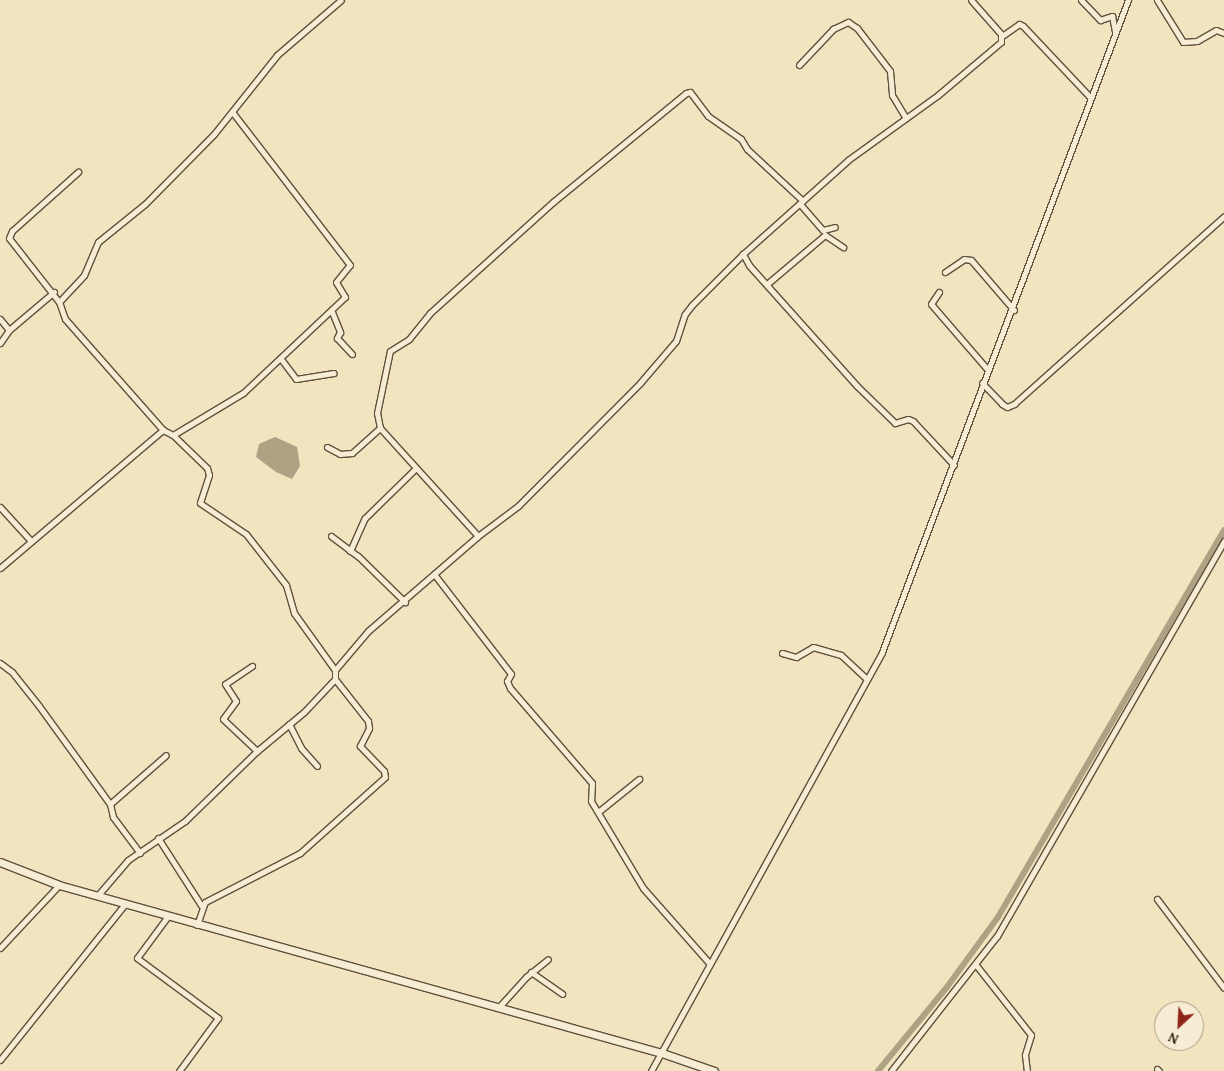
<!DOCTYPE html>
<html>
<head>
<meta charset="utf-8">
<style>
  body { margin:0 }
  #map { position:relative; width:1224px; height:1071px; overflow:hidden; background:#f2e4bf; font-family:"Gentium Book Plus",serif }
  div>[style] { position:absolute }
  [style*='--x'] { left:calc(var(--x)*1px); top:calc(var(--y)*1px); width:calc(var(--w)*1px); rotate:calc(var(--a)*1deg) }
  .water>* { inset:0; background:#afa184 }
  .canal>* { height:6px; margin:-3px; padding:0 3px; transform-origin:3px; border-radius:3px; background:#afa184 }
  .roads { filter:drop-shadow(1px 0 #5f513d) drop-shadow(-1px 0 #5f513d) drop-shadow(0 1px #5f513d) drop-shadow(0 -1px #5f513d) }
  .minor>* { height:5px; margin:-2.5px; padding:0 2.5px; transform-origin:2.5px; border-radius:2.5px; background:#f7edd5 }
  .tertiary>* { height:7px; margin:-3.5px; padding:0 3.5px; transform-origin:3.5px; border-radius:3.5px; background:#f7edd5 }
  span { translate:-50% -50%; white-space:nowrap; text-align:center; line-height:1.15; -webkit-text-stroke:4.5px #f7edd5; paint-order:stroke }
  .north { position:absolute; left:1154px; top:1001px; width:50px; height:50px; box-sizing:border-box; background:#f7edd5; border:1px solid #a79b87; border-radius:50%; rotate:205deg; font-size:14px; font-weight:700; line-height:20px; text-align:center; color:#2e2012 }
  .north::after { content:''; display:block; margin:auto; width:18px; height:22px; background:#8f2418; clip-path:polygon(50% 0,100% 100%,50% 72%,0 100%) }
</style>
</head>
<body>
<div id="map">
  <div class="water">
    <i style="clip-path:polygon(275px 437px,297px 447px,300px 466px,292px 479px,276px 472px,256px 457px,259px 444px)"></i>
  </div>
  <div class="canal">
    <i style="--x:878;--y:1071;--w:109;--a:-50.6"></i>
    <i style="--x:947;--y:987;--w:87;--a:-53.9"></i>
    <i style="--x:998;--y:917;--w:448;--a:-59.7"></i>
  </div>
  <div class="roads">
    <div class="minor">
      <i style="--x:1081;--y:0;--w:28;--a:46"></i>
      <i style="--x:1100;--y:20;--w:13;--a:-18"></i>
      <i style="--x:1112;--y:16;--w:16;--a:79"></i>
      <i style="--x:1157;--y:0;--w:49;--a:58.2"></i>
      <i style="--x:1183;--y:42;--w:14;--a:-4"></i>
      <i style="--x:1197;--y:41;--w:22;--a:-30"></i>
      <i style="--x:1216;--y:30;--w:9;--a:21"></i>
      <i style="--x:1002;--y:36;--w:21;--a:-35"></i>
      <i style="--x:1019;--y:24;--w:4;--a:27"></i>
      <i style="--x:1023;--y:26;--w:98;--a:46.7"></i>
      <i style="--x:799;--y:65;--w:50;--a:-46.6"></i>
      <i style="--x:833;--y:29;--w:17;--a:-25"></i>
      <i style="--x:848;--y:22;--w:11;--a:34"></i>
      <i style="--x:857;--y:28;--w:54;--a:52.5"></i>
      <i style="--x:890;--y:71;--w:24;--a:85"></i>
      <i style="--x:892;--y:95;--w:27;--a:59"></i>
      <i style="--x:800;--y:204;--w:35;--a:49"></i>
      <i style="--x:823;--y:230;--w:12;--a:-14"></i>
      <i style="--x:945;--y:272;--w:23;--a:-34"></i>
      <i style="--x:964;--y:259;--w:7;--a:8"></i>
      <i style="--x:971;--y:260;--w:66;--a:49.3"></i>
      <i style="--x:767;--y:284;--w:76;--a:-40.2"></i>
      <i style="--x:825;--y:235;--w:22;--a:34"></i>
      <i style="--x:939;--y:292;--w:14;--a:124"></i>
      <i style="--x:931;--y:304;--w:87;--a:49.2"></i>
      <i style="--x:59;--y:302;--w:81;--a:-128"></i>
      <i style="--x:9;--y:238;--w:8;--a:-67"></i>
      <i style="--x:12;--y:231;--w:89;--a:-41.8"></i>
      <i style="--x:332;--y:312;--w:22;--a:68"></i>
      <i style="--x:340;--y:332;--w:7;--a:117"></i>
      <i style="--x:337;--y:338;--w:22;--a:47"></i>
      <i style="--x:0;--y:319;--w:14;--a:51"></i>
      <i style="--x:0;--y:343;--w:16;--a:-55"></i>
      <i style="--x:9;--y:330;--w:59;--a:-40.2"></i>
      <i style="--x:281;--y:359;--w:25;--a:53"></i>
      <i style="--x:296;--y:379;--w:38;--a:-9"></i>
      <i style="--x:982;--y:383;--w:29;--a:46"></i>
      <i style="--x:1002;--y:404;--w:6;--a:31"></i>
      <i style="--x:1007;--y:407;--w:8;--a:-23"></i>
      <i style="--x:1014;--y:404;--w:282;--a:-41.8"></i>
      <i style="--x:163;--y:430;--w:11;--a:27"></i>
      <i style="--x:173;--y:435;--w:47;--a:44.1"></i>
      <i style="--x:207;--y:468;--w:7;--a:74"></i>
      <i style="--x:209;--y:475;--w:29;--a:108"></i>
      <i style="--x:200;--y:503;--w:55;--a:34"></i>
      <i style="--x:246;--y:534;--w:65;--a:51.9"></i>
      <i style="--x:286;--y:585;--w:29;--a:74"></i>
      <i style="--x:294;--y:613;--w:70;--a:54.3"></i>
      <i style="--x:173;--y:435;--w:82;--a:-31"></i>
      <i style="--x:243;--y:393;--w:140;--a:-43.3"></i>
      <i style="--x:345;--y:297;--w:17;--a:-121"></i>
      <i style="--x:336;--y:282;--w:22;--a:-51"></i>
      <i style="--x:350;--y:265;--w:193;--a:-127.6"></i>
      <i style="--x:327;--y:447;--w:15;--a:28"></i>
      <i style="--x:340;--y:454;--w:12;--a:-5"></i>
      <i style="--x:352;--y:453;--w:38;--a:-42"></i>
      <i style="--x:954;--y:465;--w:60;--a:-133"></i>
      <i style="--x:913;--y:421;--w:5;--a:-158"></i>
      <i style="--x:908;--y:419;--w:14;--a:163"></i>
      <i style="--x:895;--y:423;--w:53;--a:-135.8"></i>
      <i style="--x:857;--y:386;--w:162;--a:-131.8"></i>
      <i style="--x:749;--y:265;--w:13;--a:-119"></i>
      <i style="--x:743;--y:254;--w:141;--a:-41.8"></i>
      <i style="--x:848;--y:160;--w:111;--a:-35.8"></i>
      <i style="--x:938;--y:95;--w:82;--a:-40.1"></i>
      <i style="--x:1001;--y:42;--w:8;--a:-90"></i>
      <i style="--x:1001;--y:34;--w:45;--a:-131.4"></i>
      <i style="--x:0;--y:507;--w:46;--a:47.6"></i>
      <i style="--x:331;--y:536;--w:34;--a:37"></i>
      <i style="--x:358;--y:556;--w:66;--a:44.4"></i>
      <i style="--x:478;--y:536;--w:146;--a:-132.2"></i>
      <i style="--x:380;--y:428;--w:15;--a:-101"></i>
      <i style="--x:377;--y:413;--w:63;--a:-78.2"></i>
      <i style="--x:390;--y:351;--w:22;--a:-32"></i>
      <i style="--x:409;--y:339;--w:33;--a:-51"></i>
      <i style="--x:430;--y:313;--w:166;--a:-42.1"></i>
      <i style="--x:553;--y:202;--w:172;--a:-39.3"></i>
      <i style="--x:686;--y:93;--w:4;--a:-14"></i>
      <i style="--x:690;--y:92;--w:30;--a:53"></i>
      <i style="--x:708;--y:116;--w:40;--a:34.9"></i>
      <i style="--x:741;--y:139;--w:12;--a:59"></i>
      <i style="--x:747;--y:149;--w:76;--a:42.9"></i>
      <i style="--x:350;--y:551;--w:36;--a:-66"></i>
      <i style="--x:365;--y:518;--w:71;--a:-44.4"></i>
      <i style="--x:0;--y:568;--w:214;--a:-40.3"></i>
      <i style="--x:163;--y:430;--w:148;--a:-131.4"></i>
      <i style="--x:65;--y:319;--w:18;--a:-109"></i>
      <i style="--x:59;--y:302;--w:37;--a:-47"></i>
      <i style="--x:84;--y:275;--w:36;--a:-67"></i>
      <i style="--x:98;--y:242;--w:60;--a:-39"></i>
      <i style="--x:145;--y:204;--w:98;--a:-45.4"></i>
      <i style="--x:214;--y:134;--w:101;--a:-51.4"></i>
      <i style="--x:277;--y:55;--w:84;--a:-40.7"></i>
      <i style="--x:434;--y:574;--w:126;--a:52.4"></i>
      <i style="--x:511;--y:674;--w:8;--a:120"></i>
      <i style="--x:507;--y:681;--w:8;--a:67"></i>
      <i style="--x:510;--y:688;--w:125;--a:49.2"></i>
      <i style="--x:592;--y:783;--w:18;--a:93"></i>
      <i style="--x:591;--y:801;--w:101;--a:59.1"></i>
      <i style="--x:643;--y:888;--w:101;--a:48.6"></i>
      <i style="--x:782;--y:653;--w:15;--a:16"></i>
      <i style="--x:796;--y:657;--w:20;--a:-30"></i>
      <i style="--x:813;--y:647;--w:29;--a:16"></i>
      <i style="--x:841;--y:655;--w:35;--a:43"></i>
      <i style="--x:0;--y:663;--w:15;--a:37"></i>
      <i style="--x:12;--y:672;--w:43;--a:51.5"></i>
      <i style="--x:39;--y:706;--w:121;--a:54.1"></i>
      <i style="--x:110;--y:804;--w:13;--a:77"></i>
      <i style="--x:113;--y:817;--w:45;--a:53.1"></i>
      <i style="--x:252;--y:666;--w:32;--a:146"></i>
      <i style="--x:225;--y:684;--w:20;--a:57"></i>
      <i style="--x:236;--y:701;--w:22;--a:126"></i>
      <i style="--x:223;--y:719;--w:47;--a:43.3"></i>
      <i style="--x:289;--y:724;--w:27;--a:63"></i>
      <i style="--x:301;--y:748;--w:24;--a:48"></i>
      <i style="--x:110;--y:804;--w:74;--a:-41.2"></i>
      <i style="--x:598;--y:812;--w:53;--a:-38.8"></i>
      <i style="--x:158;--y:838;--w:80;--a:57.3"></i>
      <i style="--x:98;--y:895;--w:46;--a:-49.4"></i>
      <i style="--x:128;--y:860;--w:69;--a:-34.4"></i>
      <i style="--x:185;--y:821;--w:100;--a:-44.2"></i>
      <i style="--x:257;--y:751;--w:61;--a:-39.7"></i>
      <i style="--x:304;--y:712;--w:45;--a:-46.8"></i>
      <i style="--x:335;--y:679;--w:9;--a:-90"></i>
      <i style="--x:335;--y:670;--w:51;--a:-49.8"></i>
      <i style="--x:368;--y:631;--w:145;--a:-40.8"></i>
      <i style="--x:478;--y:536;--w:50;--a:-36.9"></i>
      <i style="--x:518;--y:506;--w:173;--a:-45.2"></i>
      <i style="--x:640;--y:383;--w:55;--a:-49.4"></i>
      <i style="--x:676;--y:341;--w:28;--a:-72"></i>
      <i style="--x:685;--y:314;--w:11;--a:-52"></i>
      <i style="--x:692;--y:305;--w:72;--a:-45"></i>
      <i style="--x:1157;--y:899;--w:111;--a:53"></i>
      <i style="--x:168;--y:916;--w:52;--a:126.4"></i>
      <i style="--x:137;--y:958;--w:101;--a:36.5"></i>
      <i style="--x:218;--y:1018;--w:66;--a:126.3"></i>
      <i style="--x:197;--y:925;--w:24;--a:-71"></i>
      <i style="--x:205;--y:902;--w:107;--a:-27.3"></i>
      <i style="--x:300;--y:853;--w:114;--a:-41.8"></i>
      <i style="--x:385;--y:777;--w:6;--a:-99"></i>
      <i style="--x:384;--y:771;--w:35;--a:-134"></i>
      <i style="--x:360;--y:746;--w:20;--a:-63"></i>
      <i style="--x:369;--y:728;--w:7;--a:-98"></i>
      <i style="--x:368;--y:721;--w:53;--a:-128.2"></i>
      <i style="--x:0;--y:948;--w:86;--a:-46.9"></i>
      <i style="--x:976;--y:965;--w:89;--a:51.8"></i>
      <i style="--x:1031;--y:1035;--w:21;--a:107"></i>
      <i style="--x:1025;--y:1055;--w:16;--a:83"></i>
      <i style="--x:531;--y:972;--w:38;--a:35"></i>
      <i style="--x:498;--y:1008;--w:42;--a:-47.9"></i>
      <i style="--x:526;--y:977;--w:28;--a:-39"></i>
      <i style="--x:0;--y:1060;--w:201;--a:-51.3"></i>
      <i style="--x:1157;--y:1069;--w:3;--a:45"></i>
      <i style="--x:651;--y:1071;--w:478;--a:-61.1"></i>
      <i style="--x:882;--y:652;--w:697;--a:-69.33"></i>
      <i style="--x:891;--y:1071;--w:172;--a:-51.9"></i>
      <i style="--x:997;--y:936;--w:456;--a:-60.1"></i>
    </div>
    <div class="tertiary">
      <i style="--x:0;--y:862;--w:63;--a:21.3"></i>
      <i style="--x:59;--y:885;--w:626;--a:15.57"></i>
      <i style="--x:662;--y:1053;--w:55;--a:19.1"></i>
    </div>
  </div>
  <div class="north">N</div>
</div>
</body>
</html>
